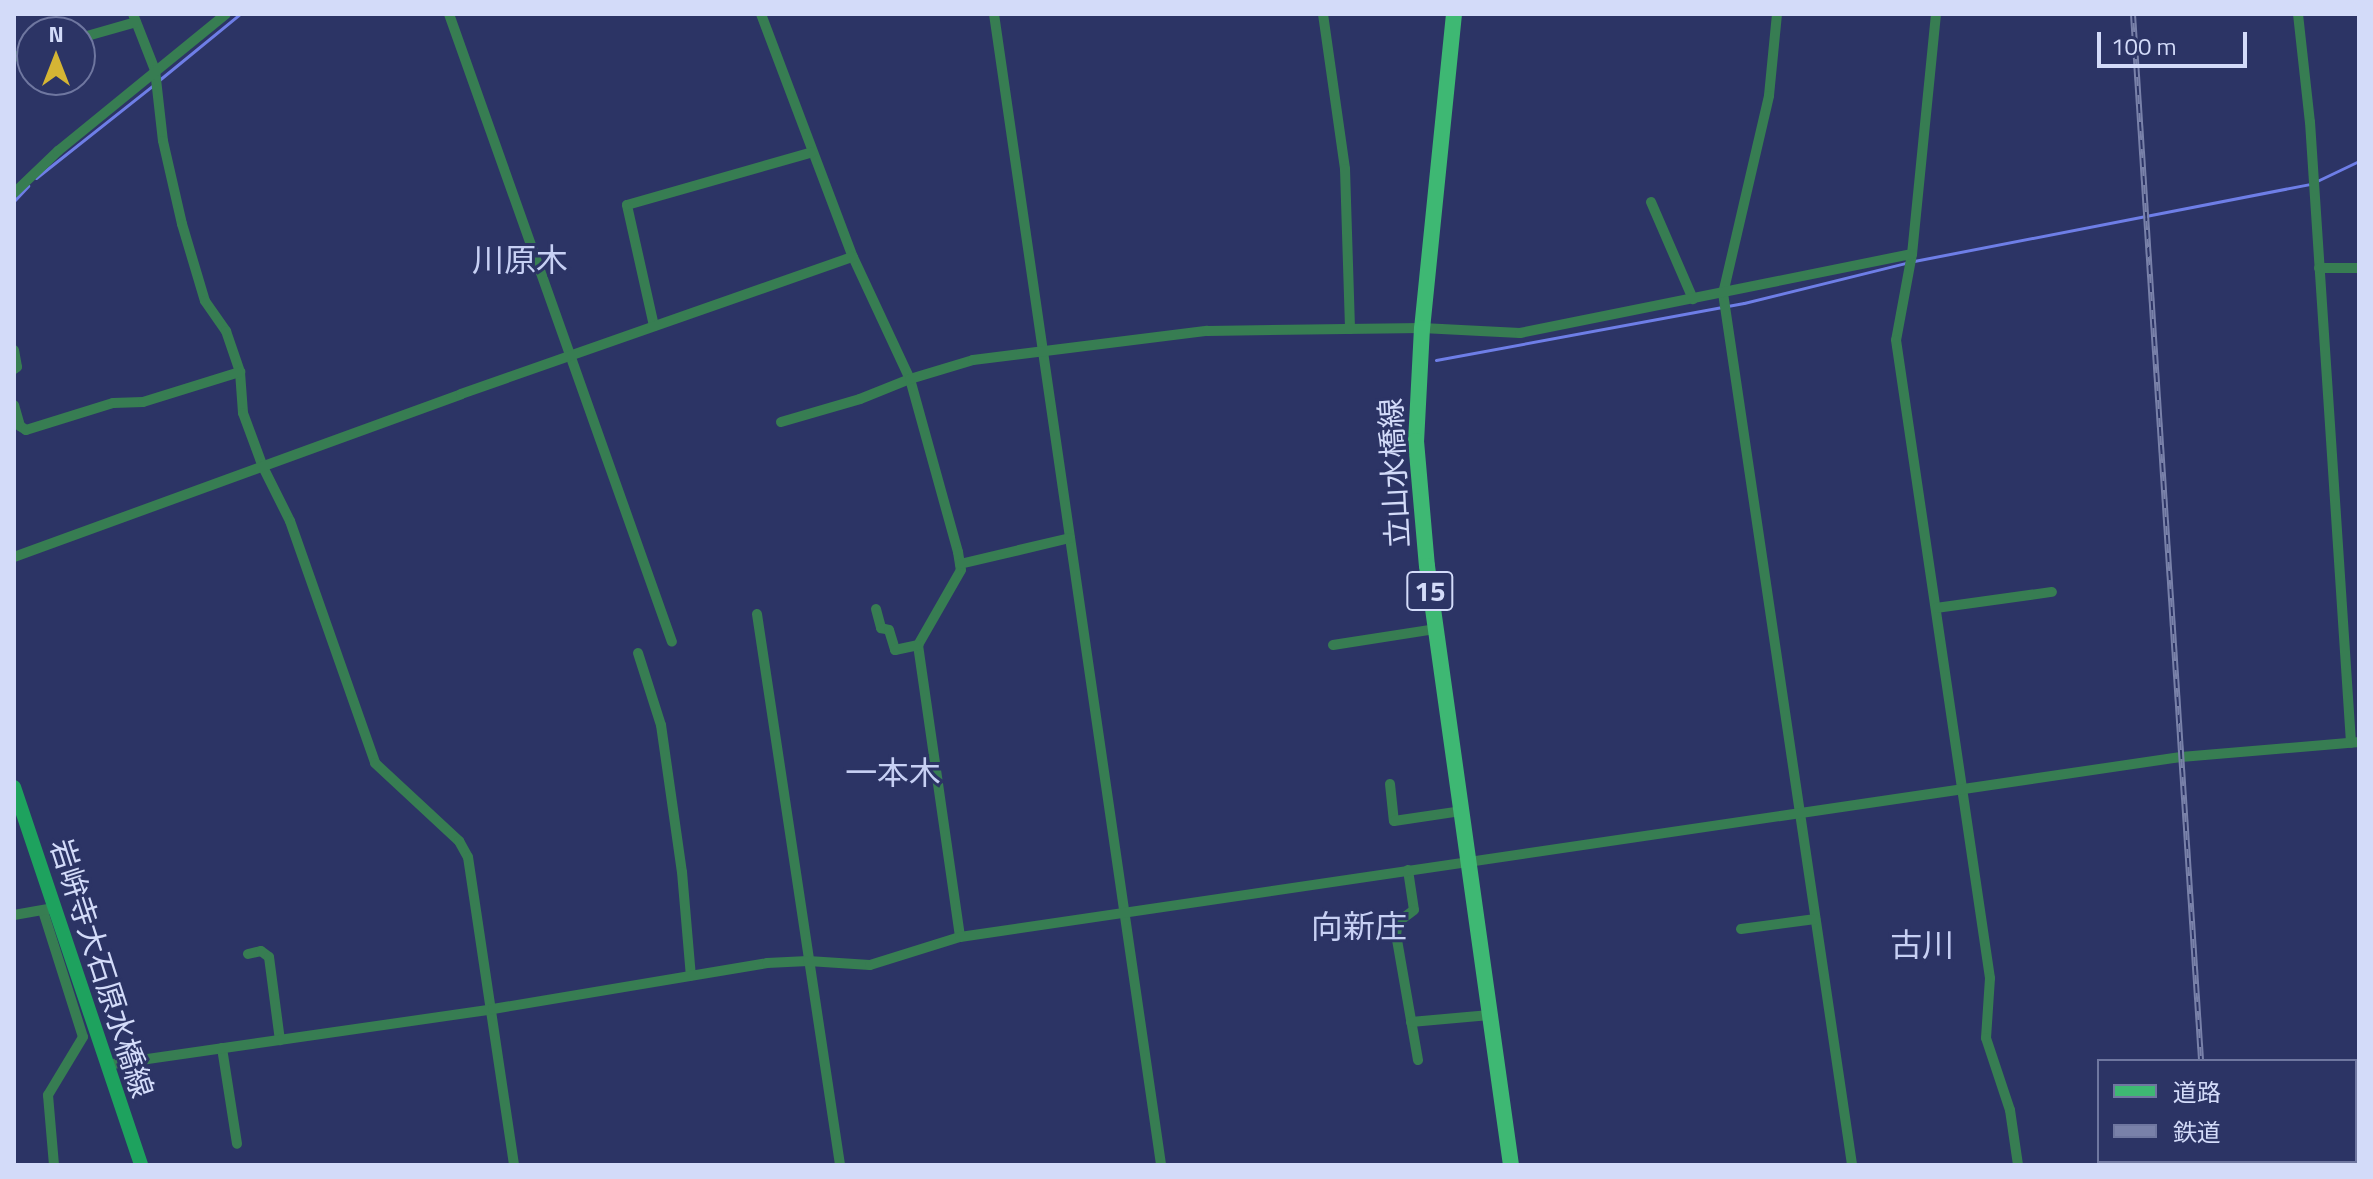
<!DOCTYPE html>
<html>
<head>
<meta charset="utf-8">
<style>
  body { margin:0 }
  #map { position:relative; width:2373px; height:1179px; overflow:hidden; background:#2c3465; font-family:"Titillium Web","Noto Sans JP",sans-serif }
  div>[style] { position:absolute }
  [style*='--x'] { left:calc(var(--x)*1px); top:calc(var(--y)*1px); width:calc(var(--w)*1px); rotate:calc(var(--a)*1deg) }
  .stream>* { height:3px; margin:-1.5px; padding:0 1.5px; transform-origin:1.5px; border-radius:1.5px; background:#6e7ee7 }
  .street>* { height:10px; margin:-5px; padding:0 5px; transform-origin:5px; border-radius:5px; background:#377d52 }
  .secondary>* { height:14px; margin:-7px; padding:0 7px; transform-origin:7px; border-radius:7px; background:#1ea25e }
  .primary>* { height:16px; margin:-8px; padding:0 8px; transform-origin:8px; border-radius:8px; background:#3eb873 }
  .rail>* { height:6px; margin-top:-3px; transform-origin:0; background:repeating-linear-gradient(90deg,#2c3465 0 9px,#7981a9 0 18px); box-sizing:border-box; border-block:2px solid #7981a9 }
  span { translate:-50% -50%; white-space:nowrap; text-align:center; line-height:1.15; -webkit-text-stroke:6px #2c3465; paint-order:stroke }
  .shield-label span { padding:2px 6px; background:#2c3465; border:2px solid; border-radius:6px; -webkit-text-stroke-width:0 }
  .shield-label { font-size:28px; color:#d3dbf9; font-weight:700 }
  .street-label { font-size:30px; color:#d3dbf9 }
  .neighbourhood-label { font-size:32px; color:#c7d0f4 }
  .frame { position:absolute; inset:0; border:16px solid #d3dbf9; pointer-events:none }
  .legend { position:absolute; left:2097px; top:1059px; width:260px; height:104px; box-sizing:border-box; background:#2c3465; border:2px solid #6f77a0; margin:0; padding:10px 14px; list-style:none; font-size:24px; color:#d3dbf9 }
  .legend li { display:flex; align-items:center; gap:16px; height:40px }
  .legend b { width:40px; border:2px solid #6f77a0 }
  .north { position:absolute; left:16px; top:16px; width:80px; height:80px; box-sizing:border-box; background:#2c3465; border:2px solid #6f77a0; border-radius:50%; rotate:0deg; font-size:22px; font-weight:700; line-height:32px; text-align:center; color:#d3dbf9 }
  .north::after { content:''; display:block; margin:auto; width:28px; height:36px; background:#d5b534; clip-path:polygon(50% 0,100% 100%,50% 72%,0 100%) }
  .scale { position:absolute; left:2097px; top:32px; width:150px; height:36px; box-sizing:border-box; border:4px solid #d3dbf9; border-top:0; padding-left:10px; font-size:24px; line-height:28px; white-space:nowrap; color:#d3dbf9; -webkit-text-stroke:6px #2c3465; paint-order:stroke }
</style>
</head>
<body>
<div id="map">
  <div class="stream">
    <i style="--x:158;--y:81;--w:106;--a:-39.3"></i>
    <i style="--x:36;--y:178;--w:148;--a:-38.4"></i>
    <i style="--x:2317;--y:181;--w:47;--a:-25.5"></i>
    <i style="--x:14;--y:201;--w:21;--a:-47"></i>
    <i style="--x:1914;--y:261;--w:403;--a:-11"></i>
    <i style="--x:1436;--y:360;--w:313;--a:-10.5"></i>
    <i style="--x:1744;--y:303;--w:167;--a:-13.9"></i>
    <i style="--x:2355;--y:1075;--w:7;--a:-56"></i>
    <i style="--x:2264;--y:1165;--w:6;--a:-45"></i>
  </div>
  <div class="street">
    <i style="--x:133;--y:14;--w:60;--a:68.6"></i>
    <i style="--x:155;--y:70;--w:71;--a:83.6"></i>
    <i style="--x:163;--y:141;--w:85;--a:77.1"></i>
    <i style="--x:182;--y:224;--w:80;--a:73.4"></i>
    <i style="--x:205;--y:301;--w:37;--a:55"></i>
    <i style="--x:226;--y:331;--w:43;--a:71.1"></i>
    <i style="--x:240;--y:372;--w:41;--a:85.8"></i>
    <i style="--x:243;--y:413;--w:58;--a:69.7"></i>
    <i style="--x:263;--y:467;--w:60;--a:63.4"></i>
    <i style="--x:290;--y:521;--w:256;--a:70.6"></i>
    <i style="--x:375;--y:763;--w:115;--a:42.9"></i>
    <i style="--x:459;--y:841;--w:18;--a:61"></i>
    <i style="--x:468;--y:857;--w:311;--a:81.5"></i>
    <i style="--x:449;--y:14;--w:666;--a:70.45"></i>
    <i style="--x:761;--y:14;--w:260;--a:69.3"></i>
    <i style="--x:853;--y:257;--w:135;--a:65"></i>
    <i style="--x:910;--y:379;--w:180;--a:74.5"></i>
    <i style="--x:958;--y:552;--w:18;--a:81"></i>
    <i style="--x:961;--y:570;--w:86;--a:119.8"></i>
    <i style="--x:918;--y:645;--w:295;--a:81.8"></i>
    <i style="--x:994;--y:14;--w:1163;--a:81.74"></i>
    <i style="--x:1323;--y:14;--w:157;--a:81.9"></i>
    <i style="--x:1345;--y:169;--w:160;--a:88.2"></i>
    <i style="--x:1777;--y:14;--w:82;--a:95.6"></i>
    <i style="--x:1769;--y:96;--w:202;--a:103.1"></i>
    <i style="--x:1723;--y:293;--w:881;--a:81.58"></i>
    <i style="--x:1936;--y:14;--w:241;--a:95.7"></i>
    <i style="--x:1912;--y:254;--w:87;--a:100.5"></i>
    <i style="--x:1896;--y:340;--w:645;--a:81.62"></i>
    <i style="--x:1990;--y:978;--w:60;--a:93.8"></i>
    <i style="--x:1986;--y:1038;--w:76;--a:71.6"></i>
    <i style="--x:2010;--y:1110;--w:56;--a:81.7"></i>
    <i style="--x:2298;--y:14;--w:109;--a:83.7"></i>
    <i style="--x:2310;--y:122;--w:622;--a:86.22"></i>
    <i style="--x:80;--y:38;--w:58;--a:-15.9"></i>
    <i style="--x:14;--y:57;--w:19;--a:-16"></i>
    <i style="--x:14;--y:193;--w:61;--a:-43.7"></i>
    <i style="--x:58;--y:151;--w:217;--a:-39.2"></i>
    <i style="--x:1651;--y:202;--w:106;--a:66.6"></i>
    <i style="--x:2319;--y:268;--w:40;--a:0"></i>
    <i style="--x:654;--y:326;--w:124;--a:-102.6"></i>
    <i style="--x:627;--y:205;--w:193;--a:-15.9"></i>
    <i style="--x:14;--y:350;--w:17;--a:80"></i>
    <i style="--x:17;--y:367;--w:4;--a:146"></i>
    <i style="--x:14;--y:405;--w:22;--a:74"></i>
    <i style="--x:20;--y:426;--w:7;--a:34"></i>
    <i style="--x:26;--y:430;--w:91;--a:-17.2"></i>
    <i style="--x:113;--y:403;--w:30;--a:-2"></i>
    <i style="--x:143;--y:402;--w:102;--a:-17.2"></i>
    <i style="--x:781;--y:422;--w:82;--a:-16.2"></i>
    <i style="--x:860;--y:399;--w:54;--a:-21.8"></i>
    <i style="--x:910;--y:379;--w:66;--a:-16.8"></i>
    <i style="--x:973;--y:360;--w:236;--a:-7.1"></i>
    <i style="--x:1207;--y:331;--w:215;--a:-0.8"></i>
    <i style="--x:1422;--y:328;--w:98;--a:2.9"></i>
    <i style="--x:1520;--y:333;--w:400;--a:-11.4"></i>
    <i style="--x:14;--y:557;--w:476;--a:-20"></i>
    <i style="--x:461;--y:394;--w:415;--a:-19.3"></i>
    <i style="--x:960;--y:564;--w:113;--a:-13.3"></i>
    <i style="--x:1936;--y:608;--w:117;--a:-7.9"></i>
    <i style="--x:876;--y:609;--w:20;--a:75"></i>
    <i style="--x:881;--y:628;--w:8;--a:14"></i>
    <i style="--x:889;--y:630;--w:21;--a:73"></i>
    <i style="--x:895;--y:650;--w:24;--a:-12"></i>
    <i style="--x:757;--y:614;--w:557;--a:81.43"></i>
    <i style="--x:1333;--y:645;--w:103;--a:-8.9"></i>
    <i style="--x:638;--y:653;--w:76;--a:72.3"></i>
    <i style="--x:661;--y:725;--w:148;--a:81.9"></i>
    <i style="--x:682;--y:872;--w:104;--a:85.1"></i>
    <i style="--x:1390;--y:784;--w:37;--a:84"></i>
    <i style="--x:1394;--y:821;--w:69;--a:-8.4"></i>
    <i style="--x:1408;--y:870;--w:40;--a:81.5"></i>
    <i style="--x:1414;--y:910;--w:20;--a:143"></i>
    <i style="--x:1398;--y:922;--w:12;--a:99"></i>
    <i style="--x:1396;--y:934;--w:128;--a:80.1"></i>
    <i style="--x:43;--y:911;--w:132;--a:72.4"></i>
    <i style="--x:83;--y:1037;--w:68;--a:121.1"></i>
    <i style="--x:48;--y:1095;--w:70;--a:85.1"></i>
    <i style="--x:14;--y:915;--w:36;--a:-10"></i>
    <i style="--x:1741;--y:929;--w:75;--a:-7.7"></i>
    <i style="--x:248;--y:954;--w:13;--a:-13"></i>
    <i style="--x:261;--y:951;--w:10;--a:37"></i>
    <i style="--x:269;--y:957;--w:84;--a:82.5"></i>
    <i style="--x:1411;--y:1022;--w:79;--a:-5.1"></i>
    <i style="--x:222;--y:1048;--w:97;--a:81.1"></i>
    <i style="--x:106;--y:1065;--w:391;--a:-8.2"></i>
    <i style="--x:493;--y:1009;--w:278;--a:-9.5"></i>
    <i style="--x:767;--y:963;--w:41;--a:-2.8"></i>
    <i style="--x:808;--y:961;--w:62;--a:3.7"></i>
    <i style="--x:870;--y:965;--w:94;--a:-17.3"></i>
    <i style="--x:960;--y:937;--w:1234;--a:-8.39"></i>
    <i style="--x:2181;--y:757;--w:179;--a:-4.8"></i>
  </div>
  <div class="secondary">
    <i style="--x:14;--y:787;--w:399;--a:71.4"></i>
  </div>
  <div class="primary">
    <i style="--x:1454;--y:14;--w:316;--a:95.8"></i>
    <i style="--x:1422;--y:328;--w:113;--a:93"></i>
    <i style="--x:1416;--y:441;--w:125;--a:85"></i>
    <i style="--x:1427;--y:566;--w:605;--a:82.02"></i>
  </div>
  <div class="rail">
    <i style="--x:2133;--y:14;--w:1049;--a:86.28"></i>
    <i style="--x:2208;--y:1161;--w:4;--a:90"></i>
  </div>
  <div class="shield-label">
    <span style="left:1430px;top:591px">15</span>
  </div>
  <div class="street-label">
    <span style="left:1394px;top:473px;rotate:-93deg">立山水橋線</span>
    <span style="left:102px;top:968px;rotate:72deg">岩峅寺大石原水橋線</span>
  </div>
  <div class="neighbourhood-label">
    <span style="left:520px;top:259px">川原木</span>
    <span style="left:893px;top:772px">一本木</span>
    <span style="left:1359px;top:926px">向新庄</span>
    <span style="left:1922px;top:944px">古川</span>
  </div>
  <div class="frame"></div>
  <ul class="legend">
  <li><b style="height:10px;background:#3eb873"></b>道路</li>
  <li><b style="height:10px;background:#7981a9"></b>鉄道</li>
  </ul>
  <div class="north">N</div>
  <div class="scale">100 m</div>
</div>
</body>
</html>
